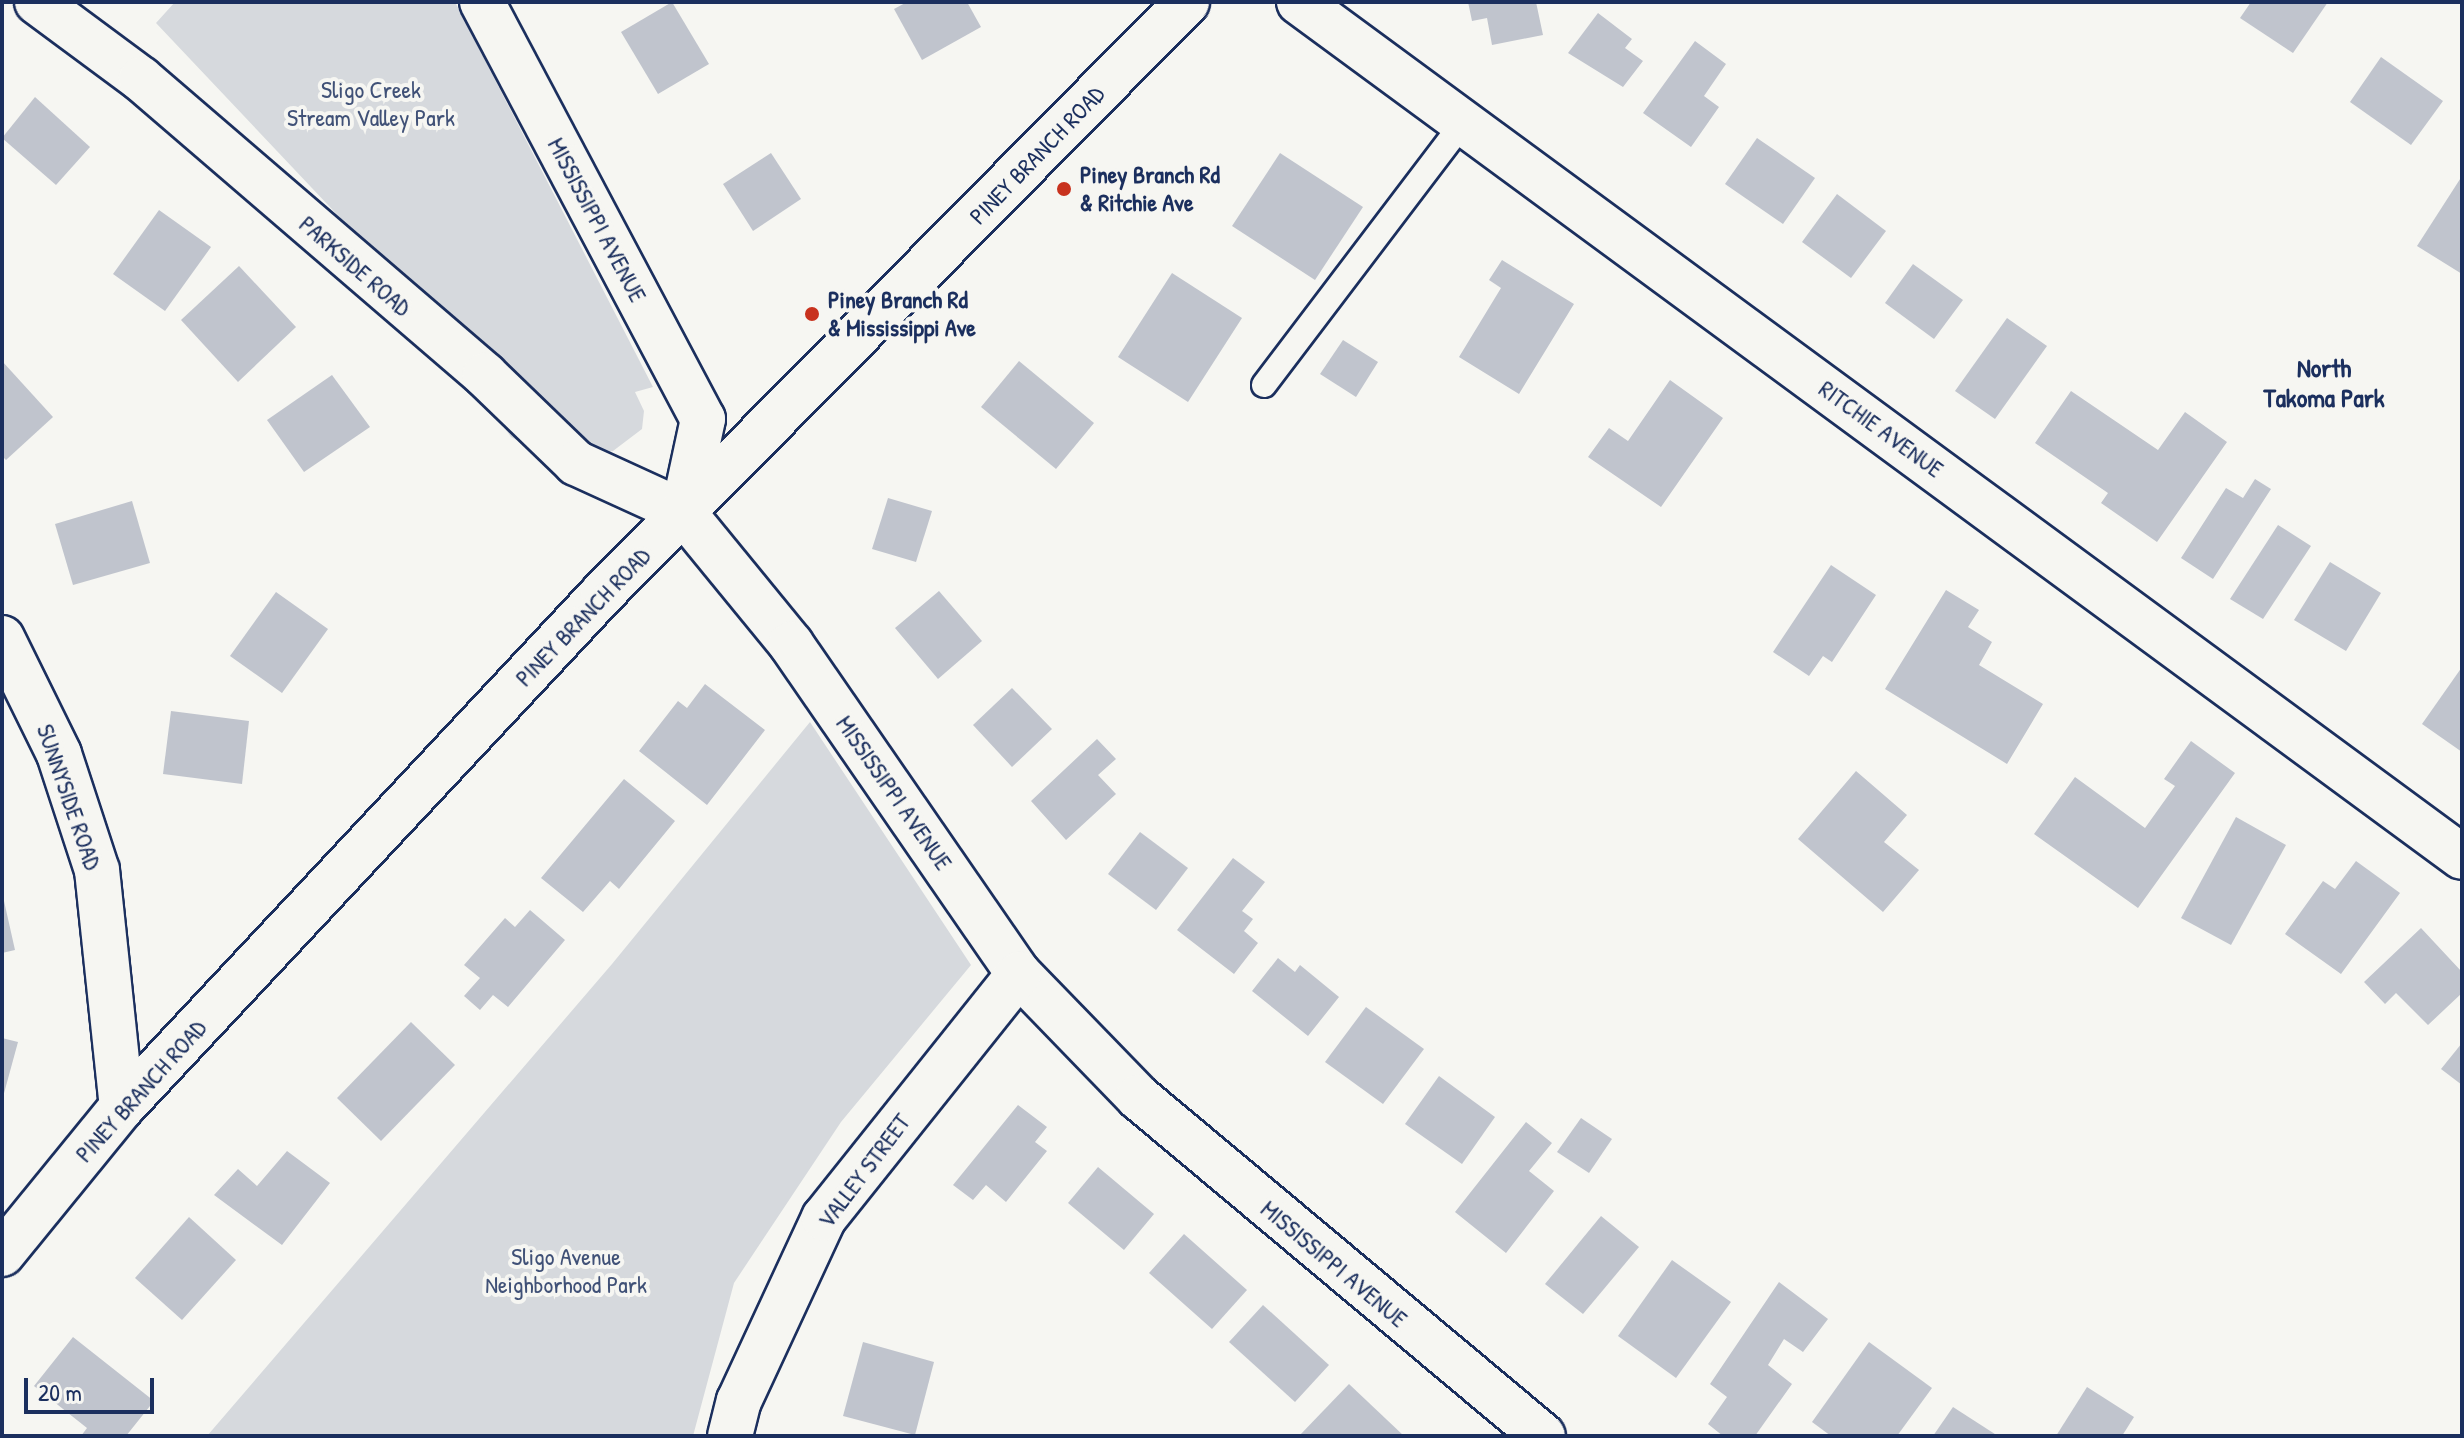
<!DOCTYPE html>
<html>
<head>
<meta charset="utf-8">
<style>
  body { margin:0 }
  #map { position:relative; width:2464px; height:1438px; overflow:hidden; background:#f6f6f2; font-family:"Patrick Hand",sans-serif }
  div>[style] { position:absolute }
  [style*='--x'] { left:calc(var(--x)*1px); top:calc(var(--y)*1px); width:calc(var(--w)*1px); rotate:calc(var(--a)*1deg) }
  .green>* { inset:0; background:#d6d9dd }
  .building>* { inset:0; background:#c0c4cd }
  .roads { filter:drop-shadow(2px 0 #1b2f5e) drop-shadow(-2px 0 #1b2f5e) drop-shadow(0 2px #1b2f5e) drop-shadow(0 -2px #1b2f5e) }
  .service>* { height:24px; margin:-12px; padding:0 12px; transform-origin:12px; border-radius:12px; background:#f6f6f2 }
  .minor>* { height:44px; margin:-22px; padding:0 22px; transform-origin:22px; border-radius:22px; background:#f6f6f2 }
  .secondary>* { height:44px; margin:-22px; padding:0 22px; transform-origin:22px; border-radius:22px; background:#f6f6f2 }
  .dots>* { width:22px; height:22px; translate:-50% -50%; box-sizing:border-box; border:4px solid #f6f6f2; border-radius:50% }
  span { translate:-50% -50%; white-space:nowrap; text-align:center; line-height:1.15; -webkit-text-stroke:8px #f6f6f2; paint-order:stroke }
  .park-label { font-size:24px; color:#405177 }
  .street-label { font-size:24px; color:#1b2f5e }
  .poi-label { font-size:24px; color:#1b2f5e; font-weight:700 }
  .left { translate:0 -50%; text-align:left }
  .neighbourhood-label { font-size:26px; color:#1b2f5e; font-weight:700 }
  .frame { position:absolute; inset:0; border:4px solid #1b2f5e; pointer-events:none }
  .scale { position:absolute; left:24px; top:1378px; width:130px; height:36px; box-sizing:border-box; border:4px solid #1b2f5e; border-top:0; padding-left:10px; font-size:24px; line-height:28px; white-space:nowrap; color:#1b2f5e; -webkit-text-stroke:6px #f6f6f2; paint-order:stroke }
</style>
</head>
<body>
<div id="map">
  <div class="green">
    <i style="clip-path:polygon(175px 2px,455px 2px,653px 387px,635px 392px,644px 411px,642px 429px,613px 451px,580px 458px,542px 453px,511px 437px,398px 279px,156px 23px)"></i>
    <i style="clip-path:polygon(810px 722px,971px 965px,841px 1122px,734px 1283px,693px 1436px,207px 1436px,612px 964px)"></i>
  </div>
  <div class="building">
    <i style="clip-path:polygon(672px 2px,709px 64px,658px 94px,621px 32px)"></i>
    <i style="clip-path:polygon(907px 2px,967px 2px,981px 27px,922px 60px,894px 9px)"></i>
    <i style="clip-path:polygon(1468px 2px,1536px 2px,1543px 35px,1492px 45px,1487px 18px,1472px 21px)"></i>
    <i style="clip-path:polygon(2251px 2px,2328px 2px,2293px 53px,2240px 18px)"></i>
    <i style="clip-path:polygon(1598px 13px,1632px 39px,1625px 48px,1643px 61px,1623px 87px,1568px 53px)"></i>
    <i style="clip-path:polygon(1695px 41px,1726px 64px,1704px 96px,1719px 107px,1691px 147px,1643px 113px)"></i>
    <i style="clip-path:polygon(2381px 57px,2443px 101px,2411px 145px,2350px 102px)"></i>
    <i style="clip-path:polygon(35px 97px,90px 147px,56px 185px,2px 138px)"></i>
    <i style="clip-path:polygon(1757px 138px,1815px 178px,1783px 224px,1725px 184px)"></i>
    <i style="clip-path:polygon(771px 153px,801px 199px,753px 231px,723px 184px)"></i>
    <i style="clip-path:polygon(1280px 153px,1363px 207px,1315px 280px,1232px 226px)"></i>
    <i style="clip-path:polygon(2462px 176px,2462px 274px,2417px 246px)"></i>
    <i style="clip-path:polygon(1837px 194px,1886px 231px,1851px 278px,1802px 242px)"></i>
    <i style="clip-path:polygon(159px 210px,211px 247px,165px 311px,113px 274px)"></i>
    <i style="clip-path:polygon(1502px 260px,1574px 304px,1519px 394px,1459px 357px,1501px 288px,1489px 280px)"></i>
    <i style="clip-path:polygon(1913px 264px,1963px 300px,1934px 339px,1885px 303px)"></i>
    <i style="clip-path:polygon(239px 266px,296px 327px,238px 382px,181px 320px)"></i>
    <i style="clip-path:polygon(1172px 273px,1242px 318px,1188px 402px,1118px 357px)"></i>
    <i style="clip-path:polygon(2007px 318px,2047px 346px,1995px 419px,1955px 391px)"></i>
    <i style="clip-path:polygon(1343px 340px,1378px 362px,1356px 397px,1320px 374px)"></i>
    <i style="clip-path:polygon(2px 361px,53px 417px,6px 460px,2px 456px)"></i>
    <i style="clip-path:polygon(1019px 361px,1094px 423px,1056px 469px,981px 407px)"></i>
    <i style="clip-path:polygon(332px 375px,370px 427px,304px 472px,267px 420px)"></i>
    <i style="clip-path:polygon(1670px 380px,1723px 418px,1661px 507px,1588px 457px,1609px 428px,1628px 441px)"></i>
    <i style="clip-path:polygon(2071px 391px,2158px 450px,2185px 412px,2227px 442px,2157px 542px,2101px 503px,2108px 493px,2035px 443px)"></i>
    <i style="clip-path:polygon(2255px 479px,2271px 489px,2213px 579px,2181px 558px,2226px 488px,2243px 498px)"></i>
    <i style="clip-path:polygon(888px 498px,932px 511px,916px 562px,872px 549px)"></i>
    <i style="clip-path:polygon(132px 501px,150px 563px,73px 585px,55px 524px)"></i>
    <i style="clip-path:polygon(2278px 525px,2311px 546px,2263px 619px,2230px 599px)"></i>
    <i style="clip-path:polygon(2330px 562px,2381px 593px,2346px 651px,2294px 620px)"></i>
    <i style="clip-path:polygon(1831px 565px,1876px 595px,1832px 662px,1823px 656px,1809px 676px,1773px 652px)"></i>
    <i style="clip-path:polygon(1946px 590px,1979px 610px,1968px 627px,1992px 642px,1979px 665px,2043px 704px,2007px 764px,1885px 689px)"></i>
    <i style="clip-path:polygon(939px 591px,982px 641px,938px 679px,895px 628px)"></i>
    <i style="clip-path:polygon(276px 592px,328px 629px,282px 693px,230px 656px)"></i>
    <i style="clip-path:polygon(2462px 667px,2462px 752px,2422px 724px)"></i>
    <i style="clip-path:polygon(705px 684px,765px 730px,707px 805px,639px 751px,678px 701px,687px 708px)"></i>
    <i style="clip-path:polygon(1012px 688px,1052px 729px,1012px 767px,973px 725px)"></i>
    <i style="clip-path:polygon(171px 711px,249px 721px,242px 784px,163px 774px)"></i>
    <i style="clip-path:polygon(1097px 739px,1116px 759px,1098px 775px,1116px 794px,1066px 840px,1031px 801px)"></i>
    <i style="clip-path:polygon(2191px 741px,2235px 773px,2138px 908px,2034px 834px,2075px 777px,2145px 828px,2175px 786px,2164px 779px)"></i>
    <i style="clip-path:polygon(1856px 771px,1907px 815px,1884px 842px,1919px 870px,1883px 912px,1798px 839px)"></i>
    <i style="clip-path:polygon(624px 779px,675px 821px,619px 889px,610px 881px,583px 912px,541px 878px)"></i>
    <i style="clip-path:polygon(2236px 817px,2286px 845px,2231px 945px,2181px 918px)"></i>
    <i style="clip-path:polygon(1140px 832px,1188px 868px,1156px 910px,1108px 874px)"></i>
    <i style="clip-path:polygon(1233px 858px,1265px 882px,1242px 911px,1253px 919px,1244px 931px,1258px 943px,1234px 974px,1177px 930px)"></i>
    <i style="clip-path:polygon(2356px 861px,2400px 893px,2341px 974px,2285px 934px,2323px 881px,2335px 889px)"></i>
    <i style="clip-path:polygon(2px 892px,15px 950px,2px 953px)"></i>
    <i style="clip-path:polygon(530px 910px,565px 940px,508px 1007px,493px 995px,480px 1010px,464px 996px,480px 978px,464px 965px,505px 918px,515px 927px)"></i>
    <i style="clip-path:polygon(2421px 928px,2462px 972px,2462px 993px,2428px 1025px,2396px 993px,2385px 1004px,2364px 982px)"></i>
    <i style="clip-path:polygon(1278px 958px,1295px 972px,1300px 965px,1339px 997px,1308px 1036px,1252px 991px)"></i>
    <i style="clip-path:polygon(1366px 1007px,1424px 1049px,1383px 1104px,1325px 1062px)"></i>
    <i style="clip-path:polygon(411px 1022px,455px 1065px,381px 1141px,337px 1098px)"></i>
    <i style="clip-path:polygon(2px 1038px,18px 1042px,3px 1097px,2px 1097px)"></i>
    <i style="clip-path:polygon(2462px 1043px,2462px 1085px,2441px 1069px)"></i>
    <i style="clip-path:polygon(1439px 1076px,1495px 1117px,1462px 1164px,1405px 1124px)"></i>
    <i style="clip-path:polygon(1018px 1105px,1047px 1127px,1035px 1142px,1047px 1151px,1006px 1202px,986px 1185px,973px 1200px,953px 1185px)"></i>
    <i style="clip-path:polygon(1581px 1118px,1612px 1139px,1589px 1173px,1557px 1152px)"></i>
    <i style="clip-path:polygon(1526px 1122px,1552px 1143px,1529px 1171px,1554px 1191px,1506px 1253px,1455px 1212px)"></i>
    <i style="clip-path:polygon(287px 1151px,330px 1183px,282px 1245px,214px 1195px,238px 1169px,257px 1186px)"></i>
    <i style="clip-path:polygon(1098px 1167px,1154px 1214px,1124px 1250px,1068px 1203px)"></i>
    <i style="clip-path:polygon(1601px 1216px,1639px 1247px,1583px 1314px,1545px 1284px)"></i>
    <i style="clip-path:polygon(189px 1217px,236px 1260px,182px 1320px,135px 1278px)"></i>
    <i style="clip-path:polygon(1184px 1234px,1247px 1290px,1212px 1329px,1149px 1273px)"></i>
    <i style="clip-path:polygon(1672px 1260px,1731px 1302px,1676px 1378px,1618px 1336px)"></i>
    <i style="clip-path:polygon(1779px 1282px,1828px 1319px,1803px 1352px,1784px 1339px,1768px 1365px,1792px 1384px,1755px 1436px,1723px 1436px,1708px 1424px,1727px 1397px,1710px 1384px)"></i>
    <i style="clip-path:polygon(1263px 1305px,1329px 1365px,1295px 1402px,1229px 1342px)"></i>
    <i style="clip-path:polygon(73px 1337px,154px 1401px,126px 1436px,81px 1436px,87px 1428px,34px 1386px)"></i>
    <i style="clip-path:polygon(863px 1342px,934px 1362px,915px 1435px,843px 1416px)"></i>
    <i style="clip-path:polygon(1869px 1342px,1932px 1388px,1897px 1436px,1831px 1436px,1812px 1422px)"></i>
    <i style="clip-path:polygon(1349px 1384px,1404px 1436px,1299px 1436px)"></i>
    <i style="clip-path:polygon(2087px 1387px,2134px 1417px,2122px 1436px,2056px 1436px)"></i>
    <i style="clip-path:polygon(1953px 1407px,1998px 1436px,1933px 1436px)"></i>
  </div>
  <div class="roads">
    <div class="service">
      <i style="--x:1264;--y:385;--w:329;--a:-52.8"></i>
    </div>
    <div class="minor">
      <i style="--x:37;--y:2;--w:129;--a:36.5"></i>
      <i style="--x:141;--y:79;--w:454;--a:40.7"></i>
      <i style="--x:485;--y:375;--w:127;--a:44"></i>
      <i style="--x:576;--y:463;--w:118;--a:24.6"></i>
      <i style="--x:482;--y:2;--w:472;--a:62.1"></i>
      <i style="--x:703;--y:419;--w:95;--a:102.1"></i>
      <i style="--x:683;--y:512;--w:171;--a:50.7"></i>
      <i style="--x:791;--y:644;--w:401;--a:55.4"></i>
      <i style="--x:1019;--y:974;--w:171;--a:45.9"></i>
      <i style="--x:1138;--y:1097;--w:528;--a:39.93"></i>
      <i style="--x:1299;--y:2;--w:1443;--a:36.32"></i>
      <i style="--x:2;--y:638;--w:129;--a:63.8"></i>
      <i style="--x:59;--y:754;--w:122;--a:71.9"></i>
      <i style="--x:97;--y:870;--w:238;--a:84"></i>
      <i style="--x:730;--y:1436;--w:36;--a:-76"></i>
      <i style="--x:739;--y:1401;--w:202;--a:-65.1"></i>
      <i style="--x:824;--y:1218;--w:312;--a:-51.4"></i>
    </div>
    <div class="secondary">
      <i style="--x:2;--y:1254;--w:190;--a:-50.8"></i>
      <i style="--x:122;--y:1107;--w:704;--a:-46.9"></i>
      <i style="--x:603;--y:593;--w:831;--a:-45.34"></i>
    </div>
  </div>
  <div class="dots">
    <i style="left:1064px;top:189px;background:#c8321e"></i>
    <i style="left:812px;top:314px;background:#c8321e"></i>
  </div>
  <div class="park-label">
    <span style="left:371px;top:104px">Sligo Creek<br>Stream Valley Park</span>
    <span style="left:566px;top:1271px">Sligo Avenue<br>Neighborhood Park</span>
  </div>
  <div class="street-label">
    <span style="left:1037px;top:155px;rotate:-46deg">PINEY BRANCH ROAD</span>
    <span style="left:597px;top:220px;rotate:62deg">MISSISSIPPI AVENUE</span>
    <span style="left:355px;top:266px;rotate:41deg">PARKSIDE ROAD</span>
    <span style="left:1881px;top:429px;rotate:36deg">RITCHIE AVENUE</span>
    <span style="left:583px;top:617px;rotate:-46deg">PINEY BRANCH ROAD</span>
    <span style="left:894px;top:793px;rotate:55deg">MISSISSIPPI AVENUE</span>
    <span style="left:69px;top:797px;rotate:71deg">SUNNYSIDE ROAD</span>
    <span style="left:141px;top:1091px;rotate:-48deg">PINEY BRANCH ROAD</span>
    <span style="left:864px;top:1171px;rotate:-53deg">VALLEY STREET</span>
    <span style="left:1334px;top:1264px;rotate:40deg">MISSISSIPPI AVENUE</span>
  </div>
  <div class="poi-label">
    <span class="left" style="left:1080px;top:189px">Piney Branch Rd<br>&amp; Ritchie Ave</span>
    <span class="left" style="left:828px;top:314px">Piney Branch Rd<br>&amp; Mississippi Ave</span>
  </div>
  <div class="neighbourhood-label">
    <span style="left:2324px;top:383px">North<br>Takoma Park</span>
  </div>
  <div class="frame"></div>
  <div class="scale">20 m</div>
</div>
</body>
</html>
